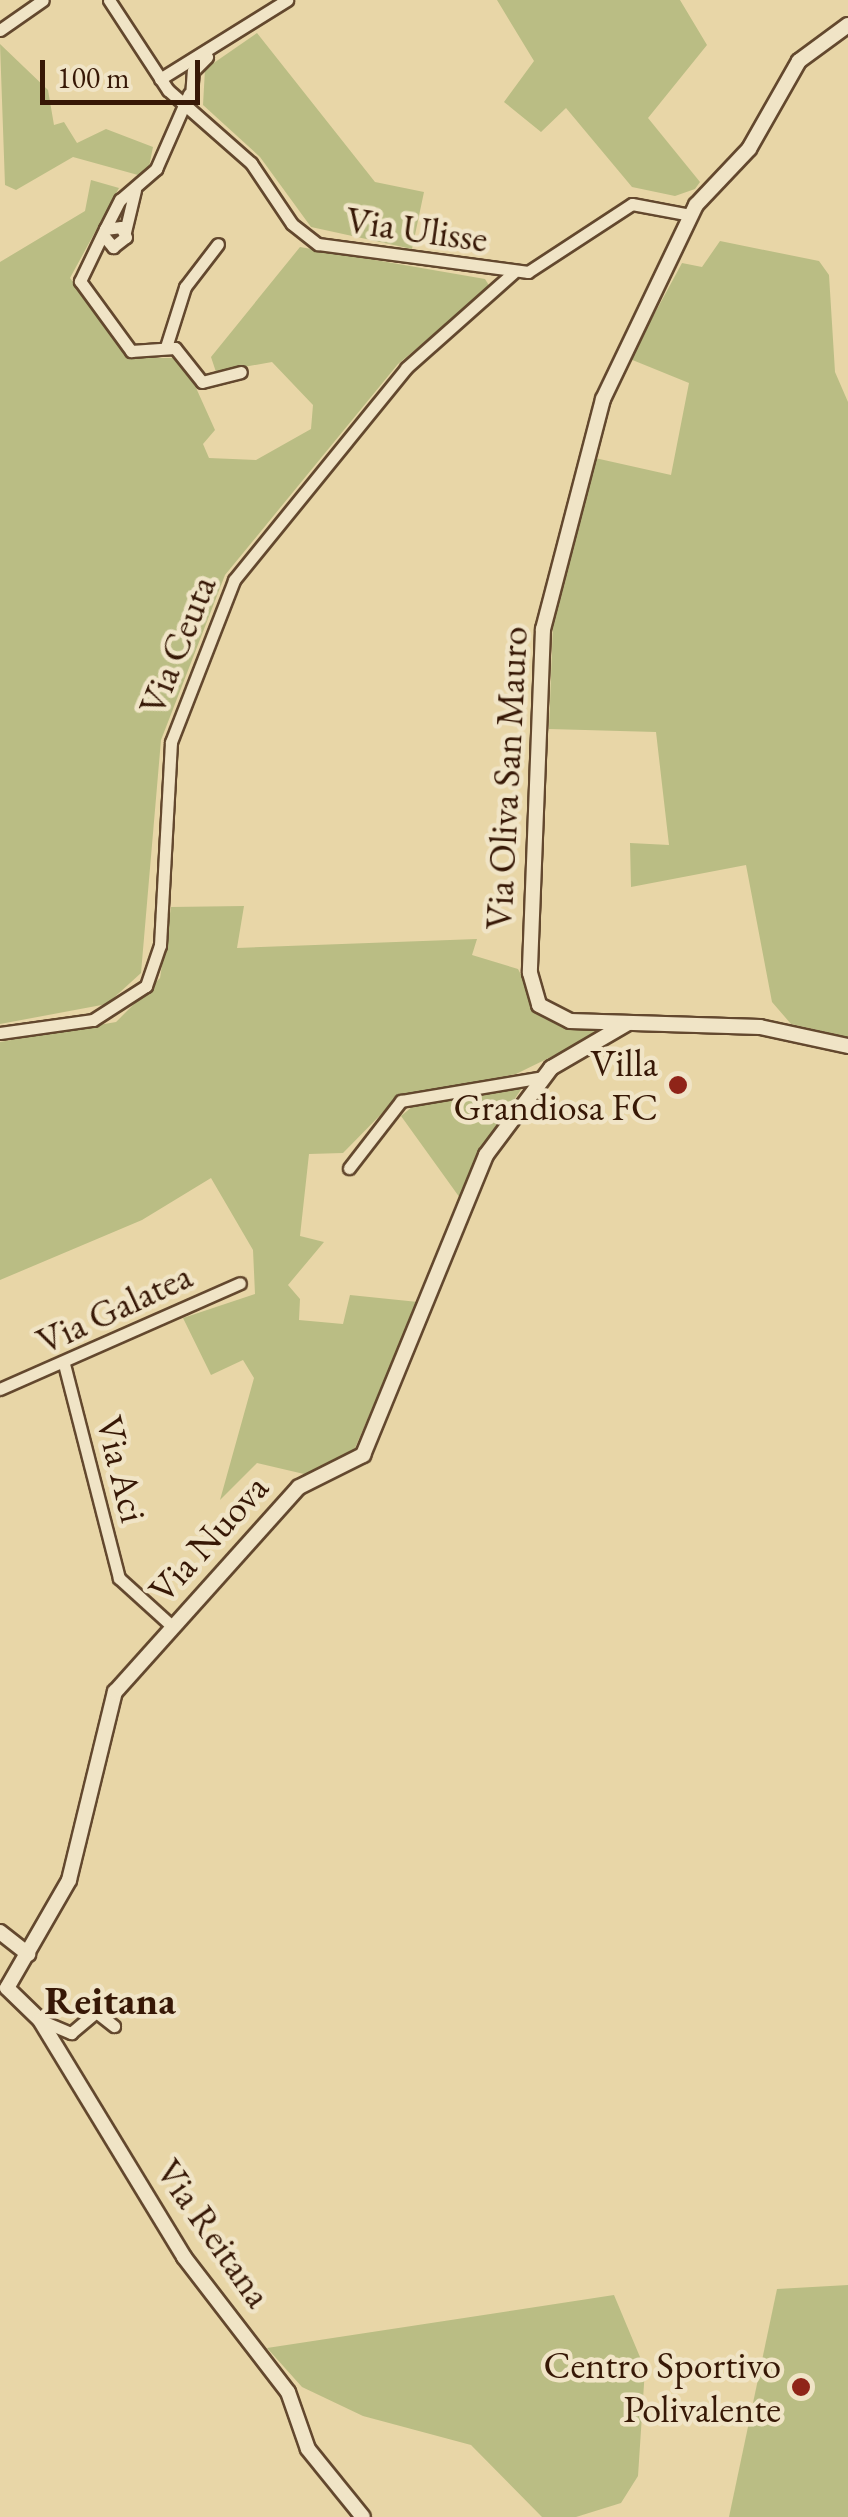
<!DOCTYPE html>
<html>
<head>
<meta charset="utf-8">
<style>
  body { margin:0 }
  #map { position:relative; width:848px; height:2517px; overflow:hidden; background:#e8d6a7; font-family:"EB Garamond",serif }
  div>[style] { position:absolute }
  [style*='--x'] { left:calc(var(--x)*1px); top:calc(var(--y)*1px); width:calc(var(--w)*1px); rotate:calc(var(--a)*1deg) }
  .green>* { inset:0; background:#babd84 }
  .roads { filter:drop-shadow(2px 0 #63482e) drop-shadow(-2px 0 #63482e) drop-shadow(0 2px #63482e) drop-shadow(0 -2px #63482e) }
  .minor>* { height:11px; margin:-5.5px; padding:0 5.5px; transform-origin:5.5px; border-radius:5.5px; background:#f0e4c6 }
  .tertiary>* { height:14px; margin:-7px; padding:0 7px; transform-origin:7px; border-radius:7px; background:#f0e4c6 }
  .dots>* { width:28px; height:28px; translate:-50% -50%; box-sizing:border-box; border:5px solid #f0e4c6; border-radius:50% }
  span { translate:-50% -50%; white-space:nowrap; text-align:center; line-height:1.15; -webkit-text-stroke:9px #f0e4c6; paint-order:stroke }
  .street-label { font-size:38px; color:#371806 }
  .poi-label { font-size:38px; color:#371806 }
  .right { translate:-100% -50%; text-align:right }
  .neighbourhood-label { font-size:40px; color:#371806; font-weight:700 }
  .scale { position:absolute; left:40px; top:60px; width:160px; height:45px; box-sizing:border-box; border:5px solid #371806; border-top:0; padding-left:12px; font-size:30px; line-height:35px; white-space:nowrap; color:#371806; -webkit-text-stroke:8px #f0e4c6; paint-order:stroke }
</style>
</head>
<body>
<div id="map">
  <div class="green">
    <i style="clip-path:polygon(497px 0,680px 0,707px 45px,648px 118px,700px 182px,695px 189px,675px 196px,632px 187px,566px 108px,541px 132px,504px 102px,534px 61px)"></i>
    <i style="clip-path:polygon(257px 33px,375px 182px,424px 192px,412px 249px,311px 227px,260px 157px,203px 105px,205px 69px)"></i>
    <i style="clip-path:polygon(0 44px,48px 90px,54px 125px,64px 122px,77px 143px,106px 129px,153px 147px,149px 167px,138px 175px,73px 157px,16px 190px,5px 185px)"></i>
    <i style="clip-path:polygon(91px 180px,119px 188px,70px 278px,131px 358px,173px 358px,188px 370px,215px 430px,203px 444px,209px 458px,256px 460px,311px 429px,313px 405px,272px 362px,216px 372px,211px 357px,300px 247px,485px 279px,490px 287px,398px 364px,225px 575px,161px 740px,141px 973px,107px 1004px,0 1024px,0 262px,85px 211px)"></i>
    <i style="clip-path:polygon(720px 241px,819px 261px,829px 275px,835px 372px,848px 402px,848px 1037px,791px 1024px,772px 1002px,746px 865px,631px 887px,630px 843px,669px 845px,656px 732px,549px 729px,553px 622px,595px 458px,671px 475px,689px 383px,630px 359px,682px 263px,702px 267px)"></i>
    <i style="clip-path:polygon(244px 906px,237px 948px,477px 939px,472px 955px,518px 969px,543px 1018px,606px 1030px,516px 1074px,399px 1096px,343px 1153px,309px 1154px,300px 1236px,324px 1242px,288px 1285px,300px 1299px,299px 1320px,343px 1324px,350px 1295px,418px 1302px,352px 1455px,304px 1474px,257px 1463px,220px 1500px,254px 1378px,243px 1360px,211px 1375px,183px 1318px,255px 1294px,253px 1250px,211px 1178px,142px 1220px,0 1280px,0 1042px,116px 1022px,160px 978px,171px 907px)"></i>
    <i style="clip-path:polygon(524px 1085px,492px 1133px,460px 1198px,401px 1116px,419px 1101px)"></i>
    <i style="clip-path:polygon(848px 2285px,848px 2517px,729px 2517px,777px 2289px)"></i>
    <i style="clip-path:polygon(614px 2295px,645px 2369px,638px 2476px,621px 2503px,576px 2517px,542px 2517px,471px 2445px,363px 2416px,302px 2387px,267px 2348px)"></i>
  </div>
  <div class="roads">
    <div class="minor">
      <i style="--x:109;--y:0;--w:108;--a:56.8"></i>
      <i style="--x:168;--y:90;--w:111;--a:41.3"></i>
      <i style="--x:251;--y:163;--w:73;--a:56.1"></i>
      <i style="--x:292;--y:224;--w:33;--a:38"></i>
      <i style="--x:318;--y:244;--w:212;--a:7.6"></i>
      <i style="--x:528;--y:272;--w:124;--a:-33.2"></i>
      <i style="--x:632;--y:204;--w:59;--a:10.7"></i>
      <i style="--x:0;--y:30;--w:52;--a:-34.9"></i>
      <i style="--x:160;--y:79;--w:150;--a:-31.9"></i>
      <i style="--x:191;--y:97;--w:26;--a:-86"></i>
      <i style="--x:193;--y:71;--w:20;--a:-45"></i>
      <i style="--x:105;--y:229;--w:33;--a:-63"></i>
      <i style="--x:120;--y:200;--w:48;--a:-40.7"></i>
      <i style="--x:156;--y:169;--w:82;--a:-66.3"></i>
      <i style="--x:125;--y:232;--w:43;--a:-76.6"></i>
      <i style="--x:103;--y:235;--w:16;--a:50"></i>
      <i style="--x:113;--y:247;--w:16;--a:-38"></i>
      <i style="--x:126;--y:237;--w:11;--a:-117"></i>
      <i style="--x:121;--y:227;--w:16;--a:173"></i>
      <i style="--x:105;--y:229;--w:58;--a:115.7"></i>
      <i style="--x:80;--y:281;--w:87;--a:53.9"></i>
      <i style="--x:131;--y:351;--w:44;--a:-3.9"></i>
      <i style="--x:175;--y:348;--w:43;--a:51.5"></i>
      <i style="--x:202;--y:382;--w:40;--a:-14.4"></i>
      <i style="--x:166;--y:347;--w:63;--a:-72.4"></i>
      <i style="--x:185;--y:287;--w:54;--a:-52.5"></i>
      <i style="--x:0;--y:1033;--w:94;--a:-8"></i>
      <i style="--x:93;--y:1020;--w:63;--a:-32.7"></i>
      <i style="--x:146;--y:986;--w:43;--a:-71.1"></i>
      <i style="--x:160;--y:945;--w:203;--a:-86.9"></i>
      <i style="--x:171;--y:742;--w:174;--a:-68.7"></i>
      <i style="--x:234;--y:580;--w:273;--a:-50.9"></i>
      <i style="--x:406;--y:368;--w:143;--a:-41.6"></i>
      <i style="--x:349;--y:1168;--w:85;--a:-52.2"></i>
      <i style="--x:401;--y:1101;--w:144;--a:-9.6"></i>
      <i style="--x:64;--y:1364;--w:221;--a:75.6"></i>
      <i style="--x:119;--y:1578;--w:72;--a:42.2"></i>
      <i style="--x:0;--y:1389;--w:262;--a:-23.8"></i>
      <i style="--x:40;--y:2020;--w:34;--a:23"></i>
      <i style="--x:71;--y:2033;--w:33;--a:-40"></i>
      <i style="--x:96;--y:2012;--w:23;--a:38"></i>
    </div>
    <div class="tertiary">
      <i style="--x:848;--y:25;--w:61;--a:143.7"></i>
      <i style="--x:799;--y:61;--w:101;--a:119.6"></i>
      <i style="--x:749;--y:149;--w:77;--a:133.4"></i>
      <i style="--x:696;--y:205;--w:215;--a:115.6"></i>
      <i style="--x:603;--y:399;--w:238;--a:104.6"></i>
      <i style="--x:543;--y:629;--w:344;--a:92.2"></i>
      <i style="--x:530;--y:973;--w:33;--a:74"></i>
      <i style="--x:539;--y:1005;--w:35;--a:27"></i>
      <i style="--x:570;--y:1021;--w:190;--a:1.8"></i>
      <i style="--x:760;--y:1027;--w:90;--a:12.2"></i>
      <i style="--x:0;--y:1932;--w:36;--a:38"></i>
      <i style="--x:7;--y:1988;--w:125;--a:-60.1"></i>
      <i style="--x:69;--y:1880;--w:194;--a:-76.3"></i>
      <i style="--x:115;--y:1692;--w:275;--a:-48.1"></i>
      <i style="--x:299;--y:1487;--w:72;--a:-26.6"></i>
      <i style="--x:363;--y:1455;--w:324;--a:-67.7"></i>
      <i style="--x:486;--y:1155;--w:109;--a:-53.2"></i>
      <i style="--x:551;--y:1068;--w:89;--a:-30.3"></i>
      <i style="--x:7;--y:1988;--w:46;--a:44.1"></i>
      <i style="--x:40;--y:2020;--w:277;--a:58.7"></i>
      <i style="--x:184;--y:2257;--w:170;--a:52.4"></i>
      <i style="--x:288;--y:2392;--w:60;--a:70.7"></i>
      <i style="--x:308;--y:2449;--w:87;--a:51"></i>
    </div>
  </div>
  <div class="dots">
    <i style="left:678px;top:1085px;background:#8f2418"></i>
    <i style="left:801px;top:2387px;background:#8f2418"></i>
  </div>
  <div class="street-label">
    <span style="left:417px;top:229px;rotate:8deg">Via Ulisse</span>
    <span style="left:177px;top:645px;rotate:-68deg">Via Ceuta</span>
    <span style="left:506px;top:778px;rotate:-87deg">Via Oliva San Mauro</span>
    <span style="left:114px;top:1308px;rotate:-25deg">Via Galatea</span>
    <span style="left:122px;top:1469px;rotate:76deg">Via Aci</span>
    <span style="left:208px;top:1538px;rotate:-48deg">Via Nuova</span>
    <span style="left:214px;top:2233px;rotate:55deg">Via Reitana</span>
  </div>
  <div class="poi-label">
    <span class="right" style="left:658px;top:1085px">Villa<br>Grandiosa FC</span>
    <span class="right" style="left:781px;top:2387px">Centro Sportivo<br>Polivalente</span>
  </div>
  <div class="neighbourhood-label">
    <span style="left:110px;top:2000px">Reitana</span>
  </div>
  <div class="scale">100 m</div>
</div>
</body>
</html>
